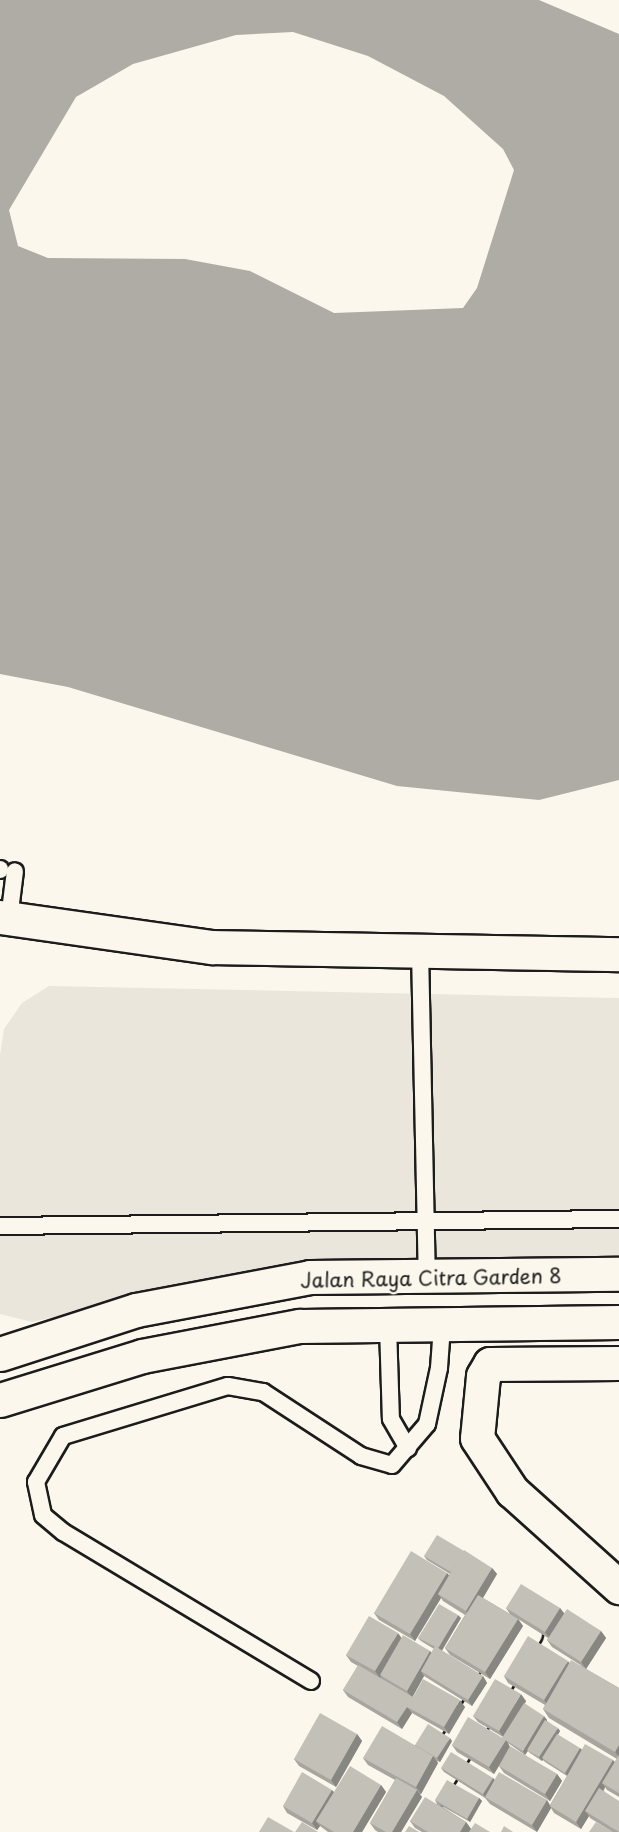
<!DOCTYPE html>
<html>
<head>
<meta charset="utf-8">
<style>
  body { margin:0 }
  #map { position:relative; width:619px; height:1832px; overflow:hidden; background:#fbf7ec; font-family:"Playpen Sans",sans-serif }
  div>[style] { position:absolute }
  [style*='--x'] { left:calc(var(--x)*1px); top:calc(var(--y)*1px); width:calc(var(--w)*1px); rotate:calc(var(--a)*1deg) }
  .built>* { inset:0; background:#eae6dc }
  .water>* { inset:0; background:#afaca5 }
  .roads { filter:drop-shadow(2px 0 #1c1c1c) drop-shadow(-2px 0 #1c1c1c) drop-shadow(0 2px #1c1c1c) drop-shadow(0 -2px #1c1c1c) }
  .service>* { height:16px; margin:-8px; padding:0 8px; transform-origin:8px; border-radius:8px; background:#fbf7ec }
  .minor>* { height:33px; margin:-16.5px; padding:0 16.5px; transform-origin:16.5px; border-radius:16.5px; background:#fbf7ec }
  .tertiary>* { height:33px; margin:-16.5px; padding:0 16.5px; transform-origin:16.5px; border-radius:16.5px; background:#fbf7ec }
  .wall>* { inset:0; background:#a8a59e }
  .shaded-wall>* { inset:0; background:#888681 }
  .building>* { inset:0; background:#c3c0b8 }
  span { translate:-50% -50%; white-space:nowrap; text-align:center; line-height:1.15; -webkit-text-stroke:4.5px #fbf7ec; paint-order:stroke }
  .street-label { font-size:20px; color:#1c1c1c }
</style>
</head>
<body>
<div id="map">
  <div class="built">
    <i style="clip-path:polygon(49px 986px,619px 998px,619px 1258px,308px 1261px,32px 1322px,0 1314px,0 1055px,4px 1029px,22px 1003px)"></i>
  </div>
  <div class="water">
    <i style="clip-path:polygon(evenodd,0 0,539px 0,619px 34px,619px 780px,539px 800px,397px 786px,68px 687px,0 674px,0 0,293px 32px,368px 56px,444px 96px,503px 149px,514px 170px,477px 288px,463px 308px,334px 313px,250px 271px,185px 259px,48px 258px,18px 246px,9px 210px,76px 97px,133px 64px,236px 35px,293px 32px)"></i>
  </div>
  <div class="roads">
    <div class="service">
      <i style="--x:0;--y:870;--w:1;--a:-90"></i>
      <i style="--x:9;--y:919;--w:48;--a:-82.9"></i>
      <i style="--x:420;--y:950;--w:326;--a:88.8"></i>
      <i style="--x:0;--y:1226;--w:619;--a:-0.65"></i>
      <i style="--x:388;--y:1326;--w:93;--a:88.2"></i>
      <i style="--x:391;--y:1419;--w:34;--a:60"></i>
      <i style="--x:311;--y:1681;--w:289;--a:-149"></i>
      <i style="--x:63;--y:1532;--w:26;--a:-140"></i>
      <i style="--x:43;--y:1515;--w:34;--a:-102"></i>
      <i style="--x:36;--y:1482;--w:53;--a:-59.6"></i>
      <i style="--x:63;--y:1436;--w:172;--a:-16.9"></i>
      <i style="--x:228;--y:1386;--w:36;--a:10"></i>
      <i style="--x:263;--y:1392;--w:117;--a:33.1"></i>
      <i style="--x:361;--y:1456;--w:32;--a:16"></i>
      <i style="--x:392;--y:1465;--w:54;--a:-49.5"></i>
      <i style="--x:427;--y:1424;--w:57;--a:-77.9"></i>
      <i style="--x:439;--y:1368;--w:42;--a:-85.9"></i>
    </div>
    <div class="minor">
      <i style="--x:0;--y:917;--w:214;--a:8.1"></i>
      <i style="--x:212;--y:947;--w:407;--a:1"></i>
      <i style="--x:619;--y:1363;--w:129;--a:179.6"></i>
      <i style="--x:490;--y:1364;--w:14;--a:120"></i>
      <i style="--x:483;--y:1376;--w:62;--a:95.5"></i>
      <i style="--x:477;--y:1438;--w:64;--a:56.6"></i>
      <i style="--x:512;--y:1491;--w:144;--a:41.9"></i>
      <i style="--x:404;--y:1832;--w:234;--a:-58.8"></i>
    </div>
    <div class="tertiary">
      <i style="--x:0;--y:1354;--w:143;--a:-17.9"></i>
      <i style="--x:136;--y:1310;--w:177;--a:-10.7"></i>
      <i style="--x:310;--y:1277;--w:309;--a:-0.6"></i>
      <i style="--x:0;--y:1400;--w:149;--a:-17.2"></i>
      <i style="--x:142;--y:1356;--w:161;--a:-10.8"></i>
      <i style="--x:300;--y:1326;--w:319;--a:-0.7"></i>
    </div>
  </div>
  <div class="wall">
    <i style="clip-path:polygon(424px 1556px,492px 1568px,497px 1574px,483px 1598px,510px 1614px,506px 1608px,560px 1608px,564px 1613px,601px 1631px,606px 1638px,586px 1669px,619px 1688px,619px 1797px,607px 1790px,605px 1787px,604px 1791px,619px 1832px,589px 1832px,611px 1831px,590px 1818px,589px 1816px,581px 1829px,554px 1813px,551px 1808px,537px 1832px,490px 1804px,485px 1798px,444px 1772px,441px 1768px,493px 1778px,495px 1780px,547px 1800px,550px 1805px,567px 1776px,545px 1762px,543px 1760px,542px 1761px,530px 1753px,528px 1751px,525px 1755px,508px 1743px,510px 1747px,557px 1774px,562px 1781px,550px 1801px,504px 1773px,499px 1766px,494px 1774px,457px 1752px,452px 1745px,503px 1738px,503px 1737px,478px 1722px,473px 1716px,526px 1701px,525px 1704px,547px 1720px,547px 1721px,560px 1731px,558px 1735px,582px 1750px,613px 1760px,614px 1762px,617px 1759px,549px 1718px,543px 1709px,545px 1705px,508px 1683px,504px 1676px,570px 1663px,582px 1666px,552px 1647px,547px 1640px,548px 1638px,518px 1619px,523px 1626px,490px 1679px,450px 1655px,445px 1648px,465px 1615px,443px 1601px,441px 1598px,415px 1641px,379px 1620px,374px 1613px,447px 1573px,449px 1575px,450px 1574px,427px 1560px)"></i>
    <i style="clip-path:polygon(461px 1618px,442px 1651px,483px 1676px,487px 1683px,472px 1706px,424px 1676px,412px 1697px,465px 1707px,449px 1734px,412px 1713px,402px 1729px,348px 1697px,343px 1690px,358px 1666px,351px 1662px,346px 1655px,401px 1638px,430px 1651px,431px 1653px,434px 1649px,421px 1641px,418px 1638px)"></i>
    <i style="clip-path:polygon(357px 1734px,362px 1741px,336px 1787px,299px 1766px,294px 1759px)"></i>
    <i style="clip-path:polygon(452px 1741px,440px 1762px,437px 1761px,438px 1763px,421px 1794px,419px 1794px,422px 1797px,401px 1832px,378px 1832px,375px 1830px,370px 1823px,395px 1780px,368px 1765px,363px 1758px,415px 1745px)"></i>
    <i style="clip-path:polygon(381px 1785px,386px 1792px,362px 1832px,328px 1832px,320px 1826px,317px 1830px,287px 1813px,283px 1806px,332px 1790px,334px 1792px)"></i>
    <i style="clip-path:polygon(479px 1798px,482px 1801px,470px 1822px,438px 1804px,466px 1822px,471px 1829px,490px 1832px,422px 1832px,415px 1828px,410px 1821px,437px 1804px,435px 1800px)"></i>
  </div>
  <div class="shaded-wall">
    <i style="clip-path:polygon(492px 1568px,497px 1574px,471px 1618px,466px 1611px)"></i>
    <i style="clip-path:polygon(447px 1573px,452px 1580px,438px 1594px,441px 1598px,415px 1641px,410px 1634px)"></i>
    <i style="clip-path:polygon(560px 1608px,565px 1615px,550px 1639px,545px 1632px)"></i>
    <i style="clip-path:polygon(458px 1615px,461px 1618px,440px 1653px,438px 1649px)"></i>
    <i style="clip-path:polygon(518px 1619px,523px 1626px,490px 1679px,485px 1672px)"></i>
    <i style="clip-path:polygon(601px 1631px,606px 1638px,586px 1669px,581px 1662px)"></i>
    <i style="clip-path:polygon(398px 1633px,403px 1640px,380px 1678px,375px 1671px)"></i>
    <i style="clip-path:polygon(430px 1651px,435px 1658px,421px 1671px,424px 1676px,412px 1698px,407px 1691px)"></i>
    <i style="clip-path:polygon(568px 1661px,573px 1668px,549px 1707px,544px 1700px)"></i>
    <i style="clip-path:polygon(483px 1676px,487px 1683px,472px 1706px,468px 1700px)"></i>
    <i style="clip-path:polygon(521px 1694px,526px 1701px,504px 1738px,499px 1731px)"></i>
    <i style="clip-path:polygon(460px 1700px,465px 1707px,449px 1734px,444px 1727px)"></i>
    <i style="clip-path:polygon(407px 1707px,412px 1713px,402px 1729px,397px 1722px)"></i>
    <i style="clip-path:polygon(544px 1716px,547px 1720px,525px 1755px,523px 1751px)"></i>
    <i style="clip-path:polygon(558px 1728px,560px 1731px,542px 1761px,539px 1757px)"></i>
    <i style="clip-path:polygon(357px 1734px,362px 1741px,336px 1787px,331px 1780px)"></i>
    <i style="clip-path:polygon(450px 1738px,452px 1741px,440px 1762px,437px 1758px)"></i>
    <i style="clip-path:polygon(506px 1740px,510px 1747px,494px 1774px,489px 1767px)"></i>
    <i style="clip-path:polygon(619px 1745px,619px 1757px,615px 1752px)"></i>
    <i style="clip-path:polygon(580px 1748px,583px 1751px,568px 1776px,565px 1773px)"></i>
    <i style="clip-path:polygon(433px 1756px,438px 1763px,421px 1794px,416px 1787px)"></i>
    <i style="clip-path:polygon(613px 1760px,618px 1767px,602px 1783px,605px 1787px,590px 1814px,585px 1811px,589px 1816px,581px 1829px,576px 1822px)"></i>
    <i style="clip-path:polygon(557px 1774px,562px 1781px,550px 1801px,545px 1794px)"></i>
    <i style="clip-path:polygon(493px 1778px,496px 1782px,486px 1798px,483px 1794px)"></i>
    <i style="clip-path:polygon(381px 1785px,386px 1792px,362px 1832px,353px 1832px)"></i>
    <i style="clip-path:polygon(332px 1790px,337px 1797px,316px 1821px,320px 1826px,317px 1830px,312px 1823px)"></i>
    <i style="clip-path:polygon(417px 1790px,422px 1797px,401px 1832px,392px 1832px)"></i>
    <i style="clip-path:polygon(479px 1798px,482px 1801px,470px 1822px,467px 1819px)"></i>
    <i style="clip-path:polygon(547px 1800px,551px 1808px,537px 1832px,532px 1825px)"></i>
    <i style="clip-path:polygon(466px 1822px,471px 1829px,469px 1832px,460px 1832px)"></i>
  </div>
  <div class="building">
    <i style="clip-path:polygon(437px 1535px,464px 1551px,451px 1572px,424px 1556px)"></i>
    <i style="clip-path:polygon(464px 1550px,492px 1568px,466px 1611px,438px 1594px)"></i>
    <i style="clip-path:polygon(411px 1551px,447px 1573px,410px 1634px,374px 1613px)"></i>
    <i style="clip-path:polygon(521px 1584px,560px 1608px,545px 1632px,506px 1608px)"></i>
    <i style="clip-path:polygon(478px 1595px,518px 1619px,485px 1672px,445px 1648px)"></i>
    <i style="clip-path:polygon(439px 1604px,458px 1615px,438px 1648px,418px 1638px)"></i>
    <i style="clip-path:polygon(567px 1609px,601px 1631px,581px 1662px,547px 1640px)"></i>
    <i style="clip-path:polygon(369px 1616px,398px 1633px,375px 1671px,346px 1655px)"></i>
    <i style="clip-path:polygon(403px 1635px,430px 1651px,407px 1691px,380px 1675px)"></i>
    <i style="clip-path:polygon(528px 1636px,568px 1661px,544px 1700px,504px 1676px)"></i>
    <i style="clip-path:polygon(435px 1646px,483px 1676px,468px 1700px,421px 1671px)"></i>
    <i style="clip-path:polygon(571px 1660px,619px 1688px,619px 1745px,615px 1752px,543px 1709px)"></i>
    <i style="clip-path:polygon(358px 1665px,413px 1697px,423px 1679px,460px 1700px,444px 1727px,407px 1707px,397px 1722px,343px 1690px)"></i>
    <i style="clip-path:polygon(495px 1679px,521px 1694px,499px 1731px,473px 1716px)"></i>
    <i style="clip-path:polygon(524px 1703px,544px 1716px,523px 1751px,502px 1738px)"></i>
    <i style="clip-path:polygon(320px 1713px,357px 1734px,331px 1780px,294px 1759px)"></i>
    <i style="clip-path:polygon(468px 1717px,506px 1740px,489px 1767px,452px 1745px)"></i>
    <i style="clip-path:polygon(545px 1720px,558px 1728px,539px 1757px,527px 1750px)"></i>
    <i style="clip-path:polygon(428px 1724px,450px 1738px,437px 1758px,415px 1745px)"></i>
    <i style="clip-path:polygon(382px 1726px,433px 1756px,416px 1787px,363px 1758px)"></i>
    <i style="clip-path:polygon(557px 1734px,580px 1748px,565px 1773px,542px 1758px)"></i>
    <i style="clip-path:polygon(585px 1744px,613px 1760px,576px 1822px,550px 1806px)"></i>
    <i style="clip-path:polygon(510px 1746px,557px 1774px,545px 1794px,499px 1766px)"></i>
    <i style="clip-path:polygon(451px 1752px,493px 1778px,483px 1794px,441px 1768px)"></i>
    <i style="clip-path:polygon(619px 1755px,619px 1793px,602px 1783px)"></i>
    <i style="clip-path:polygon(350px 1766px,381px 1785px,353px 1832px,334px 1832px,316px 1821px)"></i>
    <i style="clip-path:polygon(302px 1772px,332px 1790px,312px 1823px,283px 1806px)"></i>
    <i style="clip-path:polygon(499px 1772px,547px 1800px,532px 1825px,485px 1797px)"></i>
    <i style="clip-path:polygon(396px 1778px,417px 1790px,392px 1832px,386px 1832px,370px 1823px)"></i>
    <i style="clip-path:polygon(447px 1780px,479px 1798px,467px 1819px,435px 1800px)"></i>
    <i style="clip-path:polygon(599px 1788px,619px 1801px,619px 1832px,585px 1811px)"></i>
    <i style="clip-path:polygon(425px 1797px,466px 1822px,460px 1832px,428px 1832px,410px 1821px)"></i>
    <i style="clip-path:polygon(268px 1817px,294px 1832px,259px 1832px)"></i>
    <i style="clip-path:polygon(302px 1822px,318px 1832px,295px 1832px)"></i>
    <i style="clip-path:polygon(596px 1822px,613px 1832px,589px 1832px)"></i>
    <i style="clip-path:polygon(475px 1823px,490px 1832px,469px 1832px)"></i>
    <i style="clip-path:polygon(409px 1826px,419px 1832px,405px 1832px)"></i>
    <i style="clip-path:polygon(504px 1826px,513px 1832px,501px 1832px)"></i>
  </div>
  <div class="street-label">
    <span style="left:431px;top:1278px;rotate:-1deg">Jalan Raya Citra Garden 8</span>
  </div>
</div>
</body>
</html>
